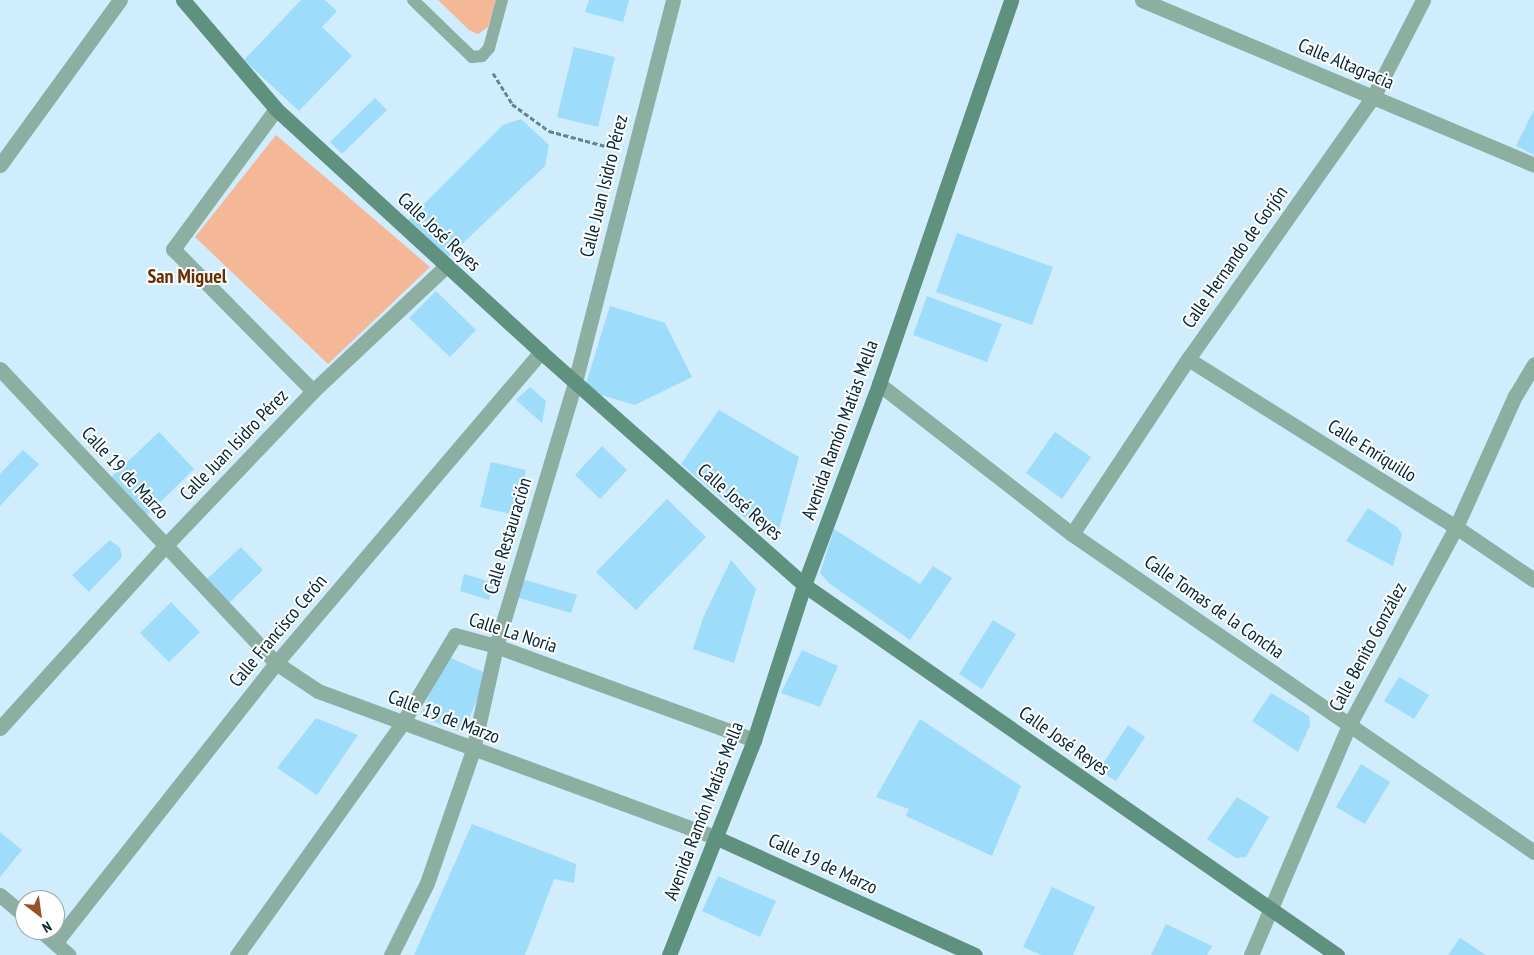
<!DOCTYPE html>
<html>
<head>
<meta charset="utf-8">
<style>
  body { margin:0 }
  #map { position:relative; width:1534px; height:955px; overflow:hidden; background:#cfedfc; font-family:"PT Sans Narrow",sans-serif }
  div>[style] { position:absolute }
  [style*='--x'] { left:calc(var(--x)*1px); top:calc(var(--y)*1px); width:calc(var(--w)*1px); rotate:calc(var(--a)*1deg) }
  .green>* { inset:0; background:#f5b897 }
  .building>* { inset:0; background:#9ddcfa }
  .path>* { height:3px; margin-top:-1.5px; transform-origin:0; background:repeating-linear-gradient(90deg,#638493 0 5px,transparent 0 7.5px) }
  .service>* { height:12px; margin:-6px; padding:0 6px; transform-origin:6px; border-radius:6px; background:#8cafa1 }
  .minor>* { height:15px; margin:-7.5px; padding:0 7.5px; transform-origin:7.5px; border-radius:7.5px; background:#8cafa1 }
  .secondary>* { height:15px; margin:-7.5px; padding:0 7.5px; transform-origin:7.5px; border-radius:7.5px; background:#5e927f }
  span { translate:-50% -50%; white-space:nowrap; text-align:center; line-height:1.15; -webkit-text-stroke:4px #fff; paint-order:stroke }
  .street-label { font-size:19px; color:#022634 }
  .neighbourhood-label { font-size:20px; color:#6a2d02; font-weight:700 }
  .north { position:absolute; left:15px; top:890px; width:50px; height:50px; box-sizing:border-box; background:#fff; border:1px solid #9aa8ae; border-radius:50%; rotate:150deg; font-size:14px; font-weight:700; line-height:20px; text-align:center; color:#022634 }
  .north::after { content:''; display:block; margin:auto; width:18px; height:22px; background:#975128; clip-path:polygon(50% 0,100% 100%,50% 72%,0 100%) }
</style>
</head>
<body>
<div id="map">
  <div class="green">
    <i style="clip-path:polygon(438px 0,496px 0,488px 27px,478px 34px,469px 30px)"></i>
    <i style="clip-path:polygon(276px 135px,430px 267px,328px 364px,195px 237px)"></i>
  </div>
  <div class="building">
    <i style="clip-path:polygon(301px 0,325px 0,337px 11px,322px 27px,352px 56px,299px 111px,244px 60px)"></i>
    <i style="clip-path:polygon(589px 0,629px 0,623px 22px,585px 12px)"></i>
    <i style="clip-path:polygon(574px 47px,615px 57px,598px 127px,557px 117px)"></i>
    <i style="clip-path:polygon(375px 98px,387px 110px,342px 154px,330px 142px)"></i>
    <i style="clip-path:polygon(1534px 110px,1534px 155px,1516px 146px)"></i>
    <i style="clip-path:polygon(521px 119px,549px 145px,545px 166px,447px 258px,407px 221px,503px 125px)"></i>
    <i style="clip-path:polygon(957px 233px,1053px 267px,1032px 325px,936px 292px)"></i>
    <i style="clip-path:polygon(436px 291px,476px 330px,450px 357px,409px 318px)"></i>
    <i style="clip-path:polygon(927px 296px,1002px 324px,987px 362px,913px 335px)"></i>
    <i style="clip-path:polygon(610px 306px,665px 323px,692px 377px,635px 405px,584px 390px)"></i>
    <i style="clip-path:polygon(530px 387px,546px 401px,542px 423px,516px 400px)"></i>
    <i style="clip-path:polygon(719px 410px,799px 457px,775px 543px,681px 464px)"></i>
    <i style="clip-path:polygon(159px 432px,194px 469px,144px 518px,108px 480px)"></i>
    <i style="clip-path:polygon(1055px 432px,1091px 457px,1062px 499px,1026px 473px)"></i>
    <i style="clip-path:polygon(602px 446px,627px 470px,600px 499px,575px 475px)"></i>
    <i style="clip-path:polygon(23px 450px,39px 464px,0 506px,0 474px)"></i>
    <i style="clip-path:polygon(491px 462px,526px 470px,516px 515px,480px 507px)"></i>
    <i style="clip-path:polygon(667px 499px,706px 537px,636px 610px,596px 572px)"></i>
    <i style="clip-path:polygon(1368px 508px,1397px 527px,1402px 534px,1393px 566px,1346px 541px)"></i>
    <i style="clip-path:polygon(834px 529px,920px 584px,933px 566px,952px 578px,910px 640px,830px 584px,820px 573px)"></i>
    <i style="clip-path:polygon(110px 540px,120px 548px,122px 557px,89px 592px,72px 575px)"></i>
    <i style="clip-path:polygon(241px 547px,263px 570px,229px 603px,206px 580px)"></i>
    <i style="clip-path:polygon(731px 560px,756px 589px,734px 663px,693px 649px,703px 618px)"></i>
    <i style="clip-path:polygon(464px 574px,495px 583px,489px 600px,460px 591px)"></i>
    <i style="clip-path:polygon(522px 579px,577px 595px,571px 613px,516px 597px)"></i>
    <i style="clip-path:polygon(171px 602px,200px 632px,169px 662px,140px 633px)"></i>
    <i style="clip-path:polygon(993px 620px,1016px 634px,982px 689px,959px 674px)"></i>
    <i style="clip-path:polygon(802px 650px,838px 666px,820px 707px,781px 693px)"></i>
    <i style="clip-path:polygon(446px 656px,488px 674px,463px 733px,420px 716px)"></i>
    <i style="clip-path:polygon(1399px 677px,1429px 695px,1414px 719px,1384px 701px)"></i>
    <i style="clip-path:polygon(1271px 693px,1309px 716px,1310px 725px,1298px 752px,1252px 721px)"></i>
    <i style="clip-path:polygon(316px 718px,358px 735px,317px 795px,277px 768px)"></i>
    <i style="clip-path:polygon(920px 719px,1021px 786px,992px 856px,906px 816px,909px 809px,876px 797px)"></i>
    <i style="clip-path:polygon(1128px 725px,1145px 737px,1116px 781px,1099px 770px)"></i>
    <i style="clip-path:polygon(1361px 764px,1390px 782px,1365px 824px,1336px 807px)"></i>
    <i style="clip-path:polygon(1237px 797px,1269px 817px,1246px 857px,1236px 858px,1207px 839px)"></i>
    <i style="clip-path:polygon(472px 824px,576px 864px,574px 883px,554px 879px,525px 955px,414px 955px)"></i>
    <i style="clip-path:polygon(0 832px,22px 850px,0 877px)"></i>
    <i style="clip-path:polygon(718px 876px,776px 901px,760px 937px,702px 911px)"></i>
    <i style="clip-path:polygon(1052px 887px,1095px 907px,1073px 955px,1041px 955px,1023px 947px)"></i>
    <i style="clip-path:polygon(1166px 924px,1212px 946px,1207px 955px,1151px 955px)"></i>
    <i style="clip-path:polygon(1460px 938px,1486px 955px,1448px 955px)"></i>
  </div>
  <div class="path">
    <i style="--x:493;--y:73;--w:36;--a:58"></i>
    <i style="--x:512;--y:104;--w:46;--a:36.1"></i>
    <i style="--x:549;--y:131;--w:66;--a:14.9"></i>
  </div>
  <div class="service">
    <i style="--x:413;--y:0;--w:82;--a:44"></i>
    <i style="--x:472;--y:57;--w:10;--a:-6"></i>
    <i style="--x:482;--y:56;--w:11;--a:-49"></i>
    <i style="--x:489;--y:48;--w:50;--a:-74.8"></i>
  </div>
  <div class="minor">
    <i style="--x:1142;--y:0;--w:425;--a:22.8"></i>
    <i style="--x:276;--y:109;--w:174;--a:126.3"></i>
    <i style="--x:173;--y:249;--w:199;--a:45.4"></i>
    <i style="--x:0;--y:165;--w:204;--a:-54"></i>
    <i style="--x:1188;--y:359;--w:316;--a:32.1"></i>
    <i style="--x:1456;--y:527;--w:94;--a:34.2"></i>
    <i style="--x:0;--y:369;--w:403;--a:46.8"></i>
    <i style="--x:276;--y:663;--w:50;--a:33.7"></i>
    <i style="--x:318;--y:691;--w:425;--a:20.2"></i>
    <i style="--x:879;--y:384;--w:244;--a:37.9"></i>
    <i style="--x:1072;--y:534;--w:561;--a:34.54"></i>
    <i style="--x:1072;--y:534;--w:210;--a:-56.5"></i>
    <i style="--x:1188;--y:359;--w:321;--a:-54.8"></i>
    <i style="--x:1373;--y:97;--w:109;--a:-62.7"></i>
    <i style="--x:0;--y:728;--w:247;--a:-47.8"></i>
    <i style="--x:166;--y:545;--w:213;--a:-46.3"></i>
    <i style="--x:313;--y:391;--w:183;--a:-43.2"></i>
    <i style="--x:0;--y:895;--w:33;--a:40"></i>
    <i style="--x:40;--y:930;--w:38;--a:41"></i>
    <i style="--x:55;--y:943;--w:357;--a:-51.7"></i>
    <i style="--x:276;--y:663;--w:409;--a:-49.6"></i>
    <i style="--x:237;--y:955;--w:286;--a:-54.5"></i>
    <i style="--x:403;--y:722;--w:101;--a:-59.1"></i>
    <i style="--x:455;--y:635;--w:42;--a:15"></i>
    <i style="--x:496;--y:646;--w:275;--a:20"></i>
    <i style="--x:391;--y:955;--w:80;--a:-63.4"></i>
    <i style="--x:427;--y:883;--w:141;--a:-70.9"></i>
    <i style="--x:473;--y:750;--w:107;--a:-77.5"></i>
    <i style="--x:496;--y:646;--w:276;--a:-73.3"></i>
    <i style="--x:575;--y:382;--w:394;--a:-75.6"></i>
    <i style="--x:1251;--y:955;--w:250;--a:-66.9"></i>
    <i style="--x:1349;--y:725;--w:225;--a:-61.6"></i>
    <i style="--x:1456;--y:527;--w:144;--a:-65.8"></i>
    <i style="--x:1515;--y:396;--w:37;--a:-59"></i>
  </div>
  <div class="secondary">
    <i style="--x:183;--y:0;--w:143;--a:49.5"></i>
    <i style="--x:276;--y:109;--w:360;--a:42.5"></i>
    <i style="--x:541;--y:352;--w:351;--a:41.5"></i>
    <i style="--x:804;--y:585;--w:649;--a:34.77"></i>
    <i style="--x:717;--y:838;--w:283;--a:24.4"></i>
    <i style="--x:669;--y:955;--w:231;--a:-68.4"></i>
    <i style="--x:754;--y:740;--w:163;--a:-72.1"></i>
    <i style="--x:804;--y:585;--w:215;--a:-69.5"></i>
    <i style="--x:879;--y:384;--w:406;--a:-71"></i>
  </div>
  <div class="street-label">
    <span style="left:1346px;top:64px;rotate:23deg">Calle Altagracia</span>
    <span style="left:604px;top:186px;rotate:-76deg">Calle Juan Isidro Pérez</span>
    <span style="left:439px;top:232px;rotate:43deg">Calle José Reyes</span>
    <span style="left:1235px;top:257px;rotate:-55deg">Calle Hernando de Gorjón</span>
    <span style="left:840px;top:430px;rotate:-70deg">Avenida Ramón Matías Mella</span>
    <span style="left:234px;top:445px;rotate:-46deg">Calle Juan Isidro Pérez</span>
    <span style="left:1372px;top:451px;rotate:32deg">Calle Enriquillo</span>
    <span style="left:125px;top:473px;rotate:47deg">Calle 19 de Marzo</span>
    <span style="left:740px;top:502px;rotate:41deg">Calle José Reyes</span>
    <span style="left:508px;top:536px;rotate:-73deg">Calle Restauración</span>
    <span style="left:1214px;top:607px;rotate:35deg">Calle Tomas de la Concha</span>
    <span style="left:278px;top:631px;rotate:-50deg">Calle Francisco Cerón</span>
    <span style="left:513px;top:633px;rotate:18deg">Calle La Noria</span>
    <span style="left:1368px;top:647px;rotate:-62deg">Calle Benito González</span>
    <span style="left:444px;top:717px;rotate:21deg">Calle 19 de Marzo</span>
    <span style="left:1064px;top:741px;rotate:35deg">Calle José Reyes</span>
    <span style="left:704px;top:811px;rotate:-69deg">Avenida Ramón Matías Mella</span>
    <span style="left:823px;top:864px;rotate:25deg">Calle 19 de Marzo</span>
  </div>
  <div class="neighbourhood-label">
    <span style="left:187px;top:276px">San Miguel</span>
  </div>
  <div class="north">N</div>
</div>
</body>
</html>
